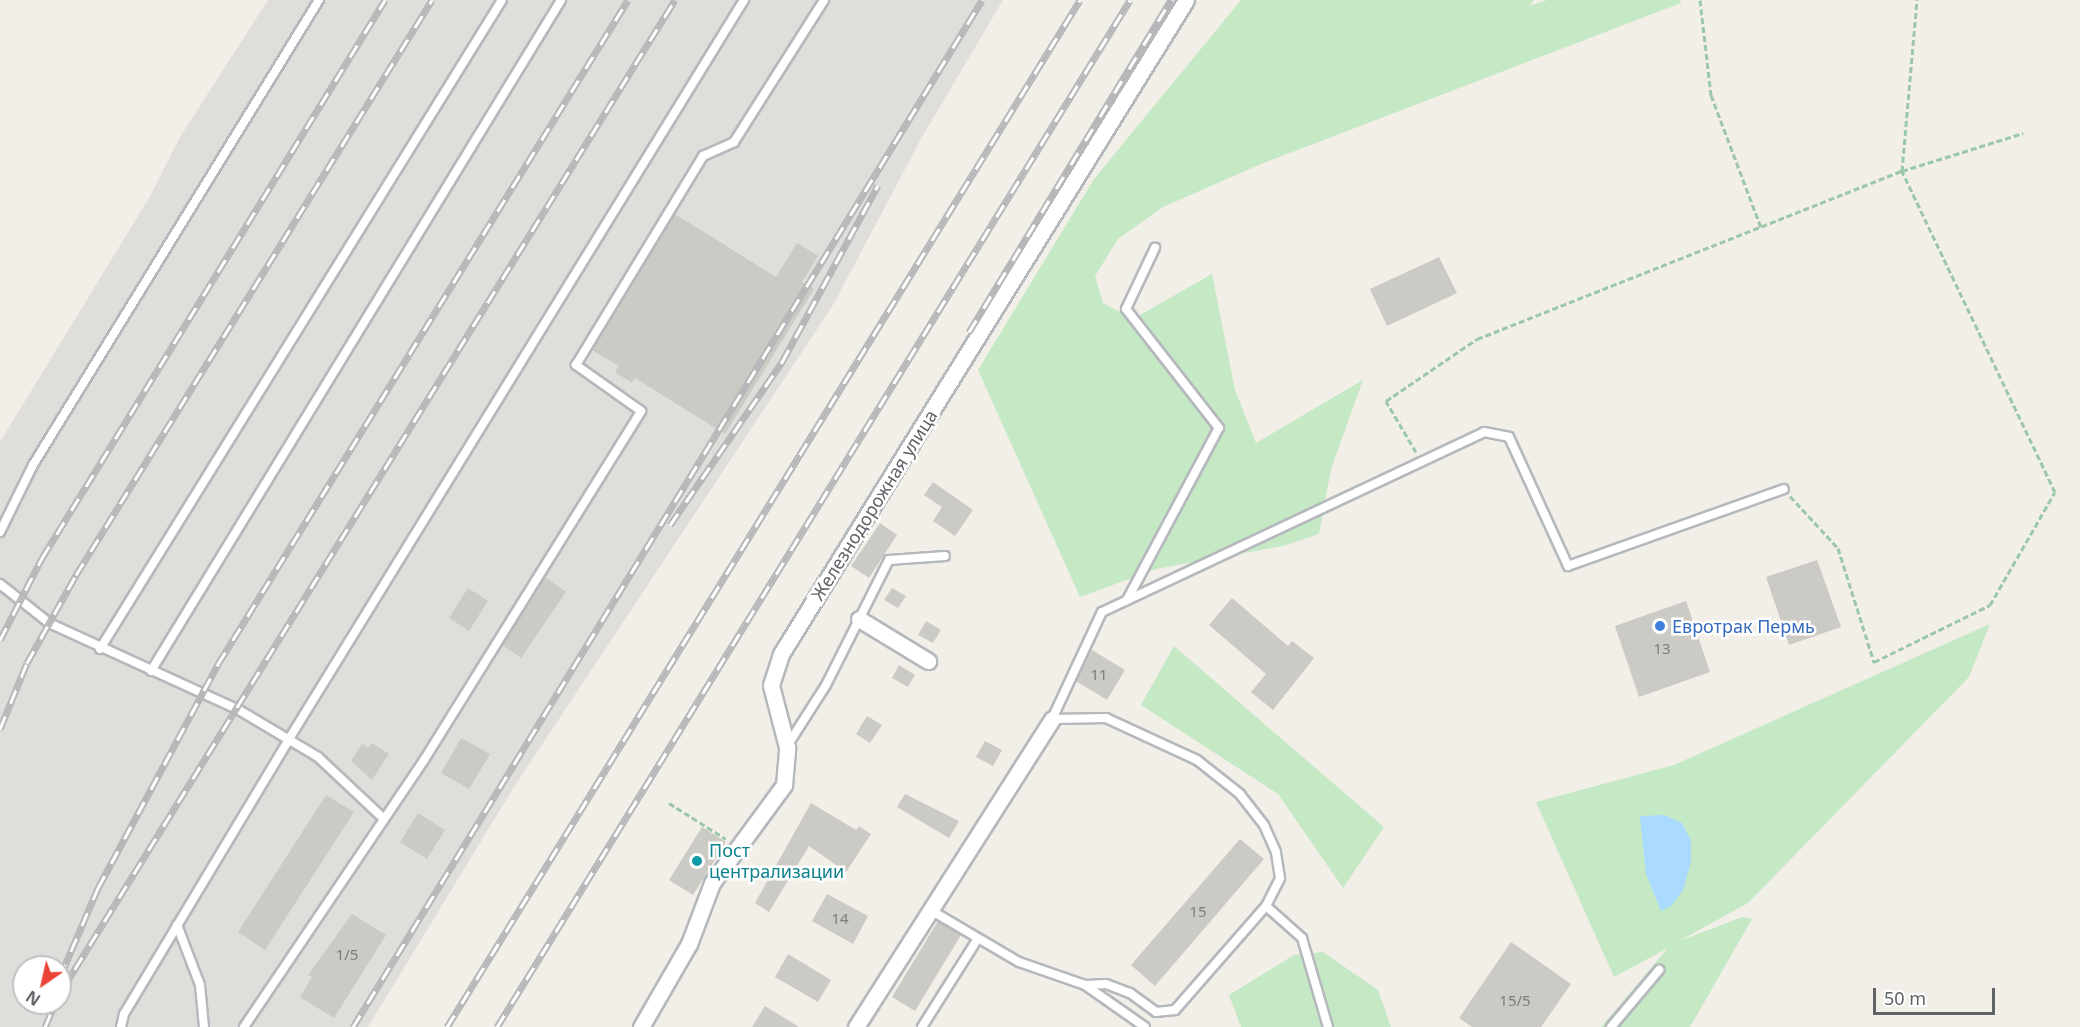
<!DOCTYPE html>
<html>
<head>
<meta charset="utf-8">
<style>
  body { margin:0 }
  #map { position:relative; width:2080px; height:1027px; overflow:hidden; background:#f1efe8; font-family:"Noto Sans",sans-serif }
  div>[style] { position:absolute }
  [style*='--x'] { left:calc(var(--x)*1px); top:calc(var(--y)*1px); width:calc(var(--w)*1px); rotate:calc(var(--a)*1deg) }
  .industrial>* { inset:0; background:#e0deda }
  .green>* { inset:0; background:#c5e8c5 }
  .water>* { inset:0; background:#aadaff }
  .building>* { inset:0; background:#cccac5 }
  .path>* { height:3px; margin-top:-1.5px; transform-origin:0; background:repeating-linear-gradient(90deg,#9cc7a9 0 6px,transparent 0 9px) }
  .roads { filter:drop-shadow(2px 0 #b5b8bc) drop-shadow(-2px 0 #b5b8bc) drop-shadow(0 2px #b5b8bc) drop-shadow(0 -2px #b5b8bc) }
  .service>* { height:8px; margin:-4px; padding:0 4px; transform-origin:4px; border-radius:4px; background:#fff }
  .minor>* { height:15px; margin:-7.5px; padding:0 7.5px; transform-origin:7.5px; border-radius:7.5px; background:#fff }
  .rail>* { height:7px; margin-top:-3.5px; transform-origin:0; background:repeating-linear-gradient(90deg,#fff 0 14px,#b6b7b8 0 28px); box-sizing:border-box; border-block:2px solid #b6b7b8 }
  .dots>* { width:16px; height:16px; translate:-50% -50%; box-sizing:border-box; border:3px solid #fff; border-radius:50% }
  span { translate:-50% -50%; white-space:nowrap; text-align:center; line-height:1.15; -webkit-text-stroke:5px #fff; paint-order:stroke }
  .number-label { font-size:15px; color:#7a7d7f }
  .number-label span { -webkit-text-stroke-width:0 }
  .street-label { font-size:18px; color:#5f6368 }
  .shop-label { font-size:18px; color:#366cbe }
  .left { translate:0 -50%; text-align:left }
  .culture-label { font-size:18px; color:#0d838f }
  .north { position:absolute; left:12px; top:955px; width:60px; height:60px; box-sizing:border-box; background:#fff; border:2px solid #bfc1c3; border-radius:50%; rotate:214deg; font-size:16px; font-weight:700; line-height:24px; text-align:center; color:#5f6368 }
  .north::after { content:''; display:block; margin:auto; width:21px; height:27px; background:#ea4335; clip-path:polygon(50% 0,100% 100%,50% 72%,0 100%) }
  .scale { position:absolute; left:1873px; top:988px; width:122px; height:27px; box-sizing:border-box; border:3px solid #5f6368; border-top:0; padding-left:8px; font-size:18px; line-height:21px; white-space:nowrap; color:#5f6368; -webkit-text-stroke:4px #fff; paint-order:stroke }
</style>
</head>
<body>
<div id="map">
  <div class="industrial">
    <i style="clip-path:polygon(evenodd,268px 0,1003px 0,922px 137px,833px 305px,514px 787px,368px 1027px,0 1027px,0 442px,149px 198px,180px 137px,268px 0,24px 967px,60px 967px,60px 1003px,24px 1003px,24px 967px)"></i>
  </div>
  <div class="green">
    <i style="clip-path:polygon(1241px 0,1534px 0,1529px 6px,1547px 0,1680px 0,1681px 3px,1261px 164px,1163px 207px,1118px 239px,1095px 276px,1103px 303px,1133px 319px,1212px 274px,1235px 390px,1256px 443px,1363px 380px,1331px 469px,1319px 534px,1283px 546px,1156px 569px,1080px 597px,978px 370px,1094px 179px)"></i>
    <i style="clip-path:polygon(1990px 624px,1969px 677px,1748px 903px,1679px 941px,1743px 917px,1752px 919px,1690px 1027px,1601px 1027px,1668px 948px,1614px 977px,1536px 802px,1674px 765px)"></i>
    <i style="clip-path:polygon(1174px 646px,1384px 827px,1343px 888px,1278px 794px,1141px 705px)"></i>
    <i style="clip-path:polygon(1323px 952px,1378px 990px,1391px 1027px,1241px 1027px,1229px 995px,1294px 955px)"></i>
  </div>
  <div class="water">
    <i style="clip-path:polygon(1664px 815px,1682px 823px,1691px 841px,1691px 862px,1683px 890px,1671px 906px,1661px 911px,1646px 874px,1640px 816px)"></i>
  </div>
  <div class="building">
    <i style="clip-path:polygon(675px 214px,776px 277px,797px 243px,818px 256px,802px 282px,814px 289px,725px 434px,635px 378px,632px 383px,615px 372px,619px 366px,592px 350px)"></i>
    <i style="clip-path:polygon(1439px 257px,1457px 293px,1387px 326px,1370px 289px)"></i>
    <i style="clip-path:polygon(933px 482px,973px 510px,955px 536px,933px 521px,942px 507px,924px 495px)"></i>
    <i style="clip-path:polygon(880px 523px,897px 535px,869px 578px,851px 566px)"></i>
    <i style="clip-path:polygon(1817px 560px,1841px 627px,1789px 645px,1766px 577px)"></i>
    <i style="clip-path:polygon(545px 577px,566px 592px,521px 658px,502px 645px)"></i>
    <i style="clip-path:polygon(468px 588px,488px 601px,469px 631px,449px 618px)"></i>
    <i style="clip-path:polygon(892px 588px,906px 596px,898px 608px,884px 600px)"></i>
    <i style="clip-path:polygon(1232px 598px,1288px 646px,1292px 641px,1314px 658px,1273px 710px,1251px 692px,1266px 674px,1209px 625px)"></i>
    <i style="clip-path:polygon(1686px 601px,1710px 672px,1639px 697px,1615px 626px)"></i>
    <i style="clip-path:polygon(926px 621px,941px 630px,933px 643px,918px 635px)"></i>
    <i style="clip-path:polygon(1092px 650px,1125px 670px,1107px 700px,1076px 681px)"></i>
    <i style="clip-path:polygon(899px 665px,915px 675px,908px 687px,892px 678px)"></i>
    <i style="clip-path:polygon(867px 716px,882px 725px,870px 743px,856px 734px)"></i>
    <i style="clip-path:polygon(461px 738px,490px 754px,469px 789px,441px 773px)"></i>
    <i style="clip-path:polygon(985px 741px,1002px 750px,993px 766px,976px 757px)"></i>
    <i style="clip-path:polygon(372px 743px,389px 754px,372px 780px,351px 761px,362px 744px,368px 748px)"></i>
    <i style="clip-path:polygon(905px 794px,959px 821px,949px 838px,897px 807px)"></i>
    <i style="clip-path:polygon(326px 795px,354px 812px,265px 950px,238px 932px)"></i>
    <i style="clip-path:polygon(811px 803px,856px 830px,859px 826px,871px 834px,846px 872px,809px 846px,769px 912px,755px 903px)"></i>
    <i style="clip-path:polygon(418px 813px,445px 830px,427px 859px,400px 842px)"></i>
    <i style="clip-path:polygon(702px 827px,726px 842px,693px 895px,669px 880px)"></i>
    <i style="clip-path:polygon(1240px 839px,1264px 859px,1155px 986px,1131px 965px)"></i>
    <i style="clip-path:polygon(827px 894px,868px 916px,853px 944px,812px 921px)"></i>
    <i style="clip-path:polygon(352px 914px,386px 935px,334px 1018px,300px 997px,312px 977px,308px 975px)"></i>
    <i style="clip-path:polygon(938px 921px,961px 935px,915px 1011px,892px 997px)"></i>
    <i style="clip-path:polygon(1511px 942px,1571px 984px,1541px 1027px,1472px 1027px,1459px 1018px)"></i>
    <i style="clip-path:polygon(788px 954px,831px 980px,818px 1002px,775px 977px)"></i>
    <i style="clip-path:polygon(765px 1006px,799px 1027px,752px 1027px)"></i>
  </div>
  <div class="path">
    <i style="--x:1700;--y:0;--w:96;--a:83.4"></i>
    <i style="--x:1711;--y:95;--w:141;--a:69.3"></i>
    <i style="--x:1416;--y:452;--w:59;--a:-120.5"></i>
    <i style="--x:1386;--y:401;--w:110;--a:-34.3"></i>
    <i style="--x:1477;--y:339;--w:457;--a:-21.6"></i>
    <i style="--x:1902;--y:171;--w:127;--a:-17.4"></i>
    <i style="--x:1790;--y:496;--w:71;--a:47.3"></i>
    <i style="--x:1838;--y:548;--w:120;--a:72.5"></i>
    <i style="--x:1874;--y:662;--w:129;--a:-26.2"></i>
    <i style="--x:1990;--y:605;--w:130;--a:-60.1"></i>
    <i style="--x:2055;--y:492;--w:356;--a:-115.5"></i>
    <i style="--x:1902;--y:171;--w:172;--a:-85"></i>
    <i style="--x:669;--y:803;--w:67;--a:32.3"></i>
  </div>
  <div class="roads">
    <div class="service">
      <i style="--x:0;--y:532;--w:75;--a:-63.8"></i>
      <i style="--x:33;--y:465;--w:546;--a:-58.41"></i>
      <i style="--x:0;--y:584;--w:63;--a:38.5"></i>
      <i style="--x:49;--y:623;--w:209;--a:24.6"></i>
      <i style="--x:239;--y:710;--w:92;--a:30.7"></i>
      <i style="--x:318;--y:757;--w:88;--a:43.2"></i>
      <i style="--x:1127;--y:600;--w:195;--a:-61.9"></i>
      <i style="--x:1219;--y:428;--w:151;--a:-128"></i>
      <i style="--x:1126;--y:309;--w:68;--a:-64.6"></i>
      <i style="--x:100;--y:649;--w:763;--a:-58.23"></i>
      <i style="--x:151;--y:671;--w:786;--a:-58.57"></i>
      <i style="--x:787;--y:746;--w:72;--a:-57.4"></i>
      <i style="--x:826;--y:685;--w:140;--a:-63.3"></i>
      <i style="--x:889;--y:560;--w:56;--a:-4.1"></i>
      <i style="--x:1266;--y:906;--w:48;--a:41.6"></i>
      <i style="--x:1302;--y:938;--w:93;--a:73.7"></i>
      <i style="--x:932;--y:911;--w:101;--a:30.4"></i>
      <i style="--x:1019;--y:962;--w:70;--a:19.2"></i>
      <i style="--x:1085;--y:985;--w:21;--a:-3"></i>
      <i style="--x:1106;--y:984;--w:26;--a:21"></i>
      <i style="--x:1130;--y:993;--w:32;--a:36"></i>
      <i style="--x:1156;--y:1012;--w:19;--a:-6"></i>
      <i style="--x:1175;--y:1010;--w:138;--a:-48.8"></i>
      <i style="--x:1266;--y:906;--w:31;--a:-63"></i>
      <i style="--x:1280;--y:878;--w:26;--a:-99"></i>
      <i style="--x:1276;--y:852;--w:30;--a:-114"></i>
      <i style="--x:1264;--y:825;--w:39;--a:-128"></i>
      <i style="--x:1240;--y:794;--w:55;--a:-141.7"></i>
      <i style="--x:1197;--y:760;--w:100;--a:-155.2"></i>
      <i style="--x:1106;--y:718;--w:54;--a:178.9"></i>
      <i style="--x:1052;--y:719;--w:118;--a:-65"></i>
      <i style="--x:1102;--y:612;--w:422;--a:-25.2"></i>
      <i style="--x:1484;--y:432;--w:25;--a:11"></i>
      <i style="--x:1509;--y:437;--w:142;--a:65.4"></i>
      <i style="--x:1568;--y:566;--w:229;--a:-19.6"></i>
      <i style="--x:177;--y:925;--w:64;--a:69"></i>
      <i style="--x:200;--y:985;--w:42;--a:84.6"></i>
      <i style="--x:1085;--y:985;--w:73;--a:35"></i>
      <i style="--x:121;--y:1027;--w:13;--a:-77"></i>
      <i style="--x:124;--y:1014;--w:321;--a:-59"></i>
      <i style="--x:289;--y:739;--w:868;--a:-58.38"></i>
      <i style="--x:244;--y:1027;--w:322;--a:-56"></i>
      <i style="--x:424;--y:760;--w:411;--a:-58.1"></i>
      <i style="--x:641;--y:411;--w:80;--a:-144.7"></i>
      <i style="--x:576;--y:365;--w:245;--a:-58.7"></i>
      <i style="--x:703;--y:156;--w:34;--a:-24"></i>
      <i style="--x:734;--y:142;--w:168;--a:-57.6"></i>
      <i style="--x:922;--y:1027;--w:103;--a:-57.7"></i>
      <i style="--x:1611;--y:1027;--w:75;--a:-49.9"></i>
    </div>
    <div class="minor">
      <i style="--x:859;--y:619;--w:81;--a:31.3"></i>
      <i style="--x:641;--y:1027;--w:96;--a:-60"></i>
      <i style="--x:689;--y:944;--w:65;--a:-69.3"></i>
      <i style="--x:712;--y:883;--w:122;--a:-53.7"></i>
      <i style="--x:784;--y:785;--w:38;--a:-85"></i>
      <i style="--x:787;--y:747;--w:64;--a:-104.5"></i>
      <i style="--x:771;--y:685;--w:33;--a:-72"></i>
      <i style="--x:781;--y:654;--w:769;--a:-58.23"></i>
      <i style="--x:856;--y:1027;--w:365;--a:-57.5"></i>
    </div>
  </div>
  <div class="rail">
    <i style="--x:969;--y:332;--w:389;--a:-58.7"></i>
    <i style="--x:670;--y:525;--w:198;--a:-55.5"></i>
    <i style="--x:782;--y:362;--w:201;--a:-61.5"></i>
    <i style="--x:0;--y:640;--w:92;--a:-62.9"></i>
    <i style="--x:42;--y:558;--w:655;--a:-58.42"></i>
    <i style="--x:0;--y:729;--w:71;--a:-67.8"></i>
    <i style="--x:27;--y:663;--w:101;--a:-60.9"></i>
    <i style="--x:76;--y:575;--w:676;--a:-58.24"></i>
    <i style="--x:60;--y:977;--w:97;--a:-66.9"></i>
    <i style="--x:98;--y:888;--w:254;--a:-61.8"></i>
    <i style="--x:218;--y:664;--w:780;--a:-58.31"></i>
    <i style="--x:60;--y:993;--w:1168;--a:-58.23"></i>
    <i style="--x:45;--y:1027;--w:26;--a:-67"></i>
    <i style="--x:353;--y:1027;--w:1204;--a:-58.51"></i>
    <i style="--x:447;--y:1027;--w:1206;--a:-58.35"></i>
    <i style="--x:497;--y:1027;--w:1206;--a:-58.35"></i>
  </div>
  <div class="dots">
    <i style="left:1660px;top:626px;background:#3f7fe0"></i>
    <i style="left:697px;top:861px;background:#0f9aa8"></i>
  </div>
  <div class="number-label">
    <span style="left:1662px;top:649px">13</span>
    <span style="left:1099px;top:675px">11</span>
    <span style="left:1198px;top:912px">15</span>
    <span style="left:840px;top:919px">14</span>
    <span style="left:347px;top:955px">1/5</span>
    <span style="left:1515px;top:1001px">15/5</span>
  </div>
  <div class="street-label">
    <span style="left:874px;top:505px;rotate:-58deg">Железнодорожная улица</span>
  </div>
  <div class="shop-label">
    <span class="left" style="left:1672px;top:626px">Евротрак Пермь</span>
  </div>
  <div class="culture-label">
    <span class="left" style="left:709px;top:861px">Пост<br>централизации</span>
  </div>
  <div class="north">N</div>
  <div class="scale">50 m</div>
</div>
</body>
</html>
